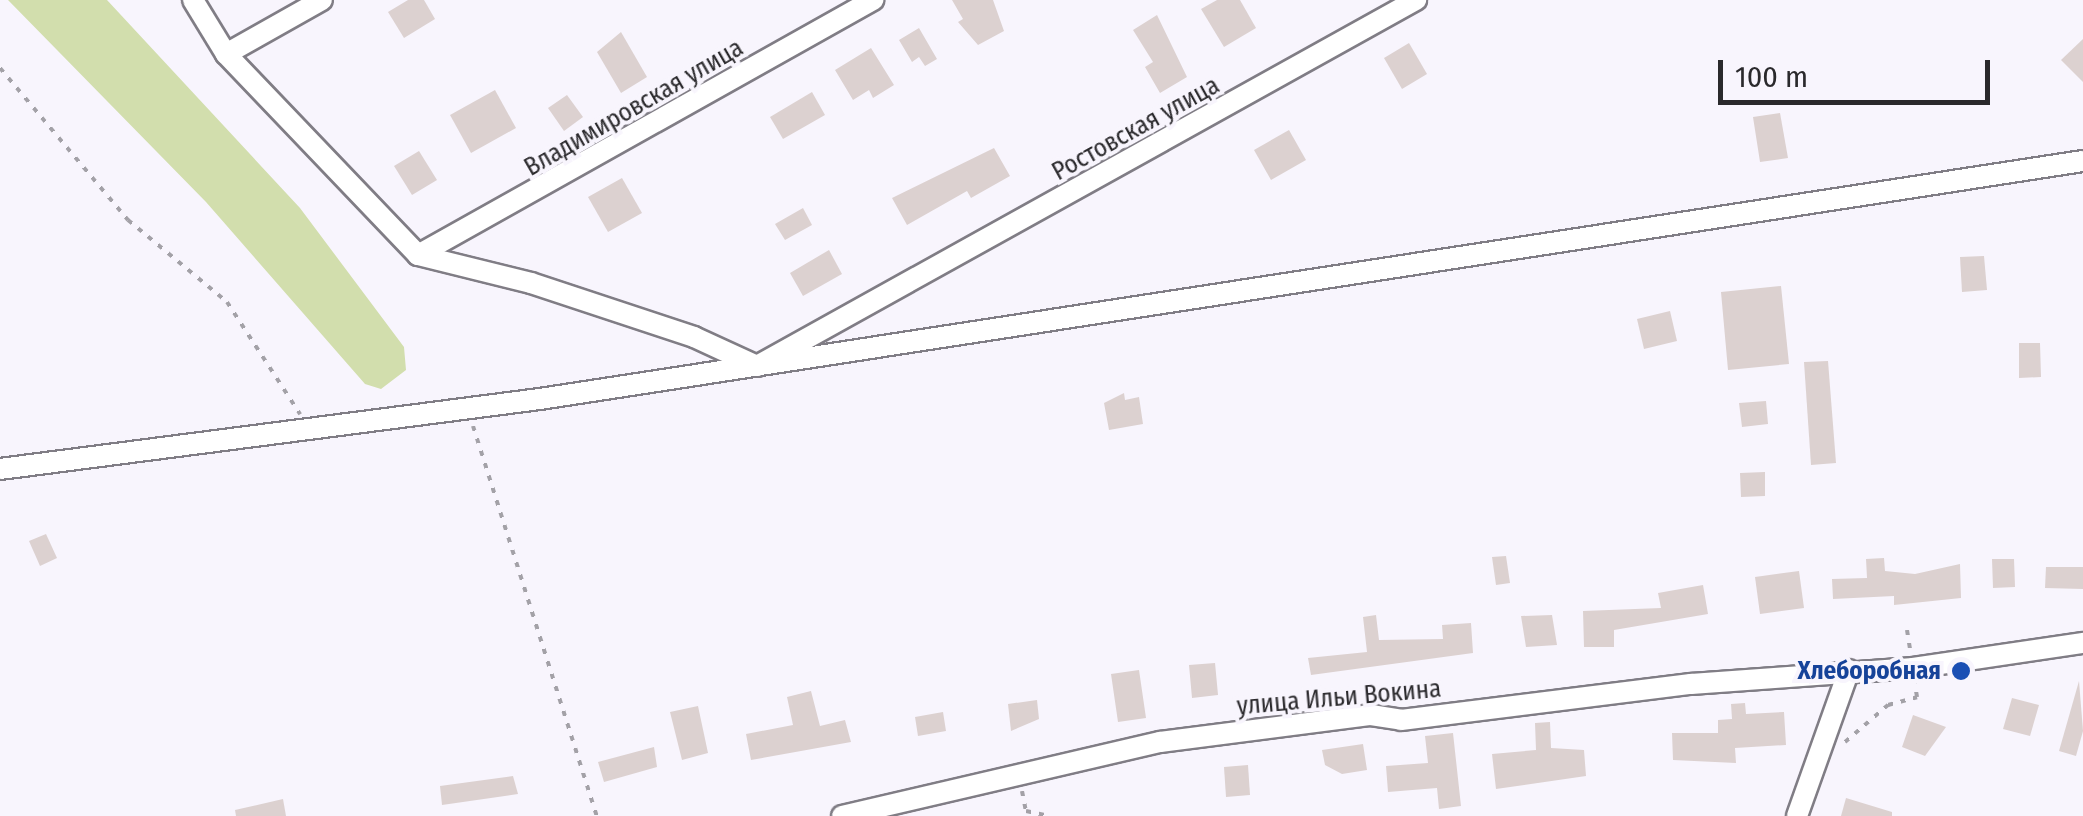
<!DOCTYPE html>
<html>
<head>
<meta charset="utf-8">
<style>
  body { margin:0 }
  #map { position:relative; width:2083px; height:816px; overflow:hidden; background:#f8f5fd; font-family:"Fira Sans Condensed",sans-serif }
  div>[style] { position:absolute }
  [style*='--x'] { left:calc(var(--x)*1px); top:calc(var(--y)*1px); width:calc(var(--w)*1px); rotate:calc(var(--a)*1deg) }
  .green>* { inset:0; background:#d2dead }
  .building>* { inset:0; background:#dcd1d0 }
  .path>* { height:4px; margin-top:-2px; transform-origin:0; background:repeating-linear-gradient(90deg,#a3a1a7 0 5px,transparent 0 13px) }
  .roads { filter:drop-shadow(2px 0 #807d85) drop-shadow(-2px 0 #807d85) drop-shadow(0 2px #807d85) drop-shadow(0 -2px #807d85) }
  .minor>* { height:20px; margin:-10px; padding:0 10px; transform-origin:10px; border-radius:10px; background:#fff }
  .dots>* { width:28px; height:28px; translate:-50% -50%; box-sizing:border-box; border:5px solid #f8f5fd; border-radius:50% }
  span { translate:-50% -50%; white-space:nowrap; text-align:center; line-height:1.15; -webkit-text-stroke:8px #f8f5fd; paint-order:stroke }
  .street-label { font-size:25px; color:#2a292c }
  .transit-label { font-size:25px; color:#164399; font-weight:700 }
  .right { translate:-100% -50%; text-align:right }
  .scale { position:absolute; left:1718px; top:60px; width:272px; height:45px; box-sizing:border-box; border:5px solid #2a292c; border-top:0; padding-left:12px; font-size:30px; line-height:35px; white-space:nowrap; color:#2a292c; -webkit-text-stroke:8px #f8f5fd; paint-order:stroke }
</style>
</head>
<body>
<div id="map">
  <div class="green">
    <i style="clip-path:polygon(8px 0,107px 0,300px 208px,404px 347px,406px 370px,381px 389px,365px 384px,206px 202px)"></i>
  </div>
  <div class="building">
    <i style="clip-path:polygon(408px 0,424px 0,435px 19px,404px 38px,388px 12px)"></i>
    <i style="clip-path:polygon(952px 0,993px 0,1004px 31px,978px 45px,958px 22px,963px 19px)"></i>
    <i style="clip-path:polygon(1217px 0,1240px 0,1256px 28px,1224px 47px,1201px 9px)"></i>
    <i style="clip-path:polygon(1157px 15px,1187px 77px,1160px 93px,1145px 67px,1153px 62px,1133px 30px)"></i>
    <i style="clip-path:polygon(919px 28px,937px 59px,925px 66px,919px 57px,912px 62px,899px 40px)"></i>
    <i style="clip-path:polygon(621px 32px,647px 77px,621px 93px,597px 52px)"></i>
    <i style="clip-path:polygon(2083px 39px,2083px 82px,2061px 60px)"></i>
    <i style="clip-path:polygon(1409px 43px,1427px 74px,1402px 89px,1384px 58px)"></i>
    <i style="clip-path:polygon(871px 48px,894px 85px,873px 98px,869px 90px,853px 100px,835px 70px)"></i>
    <i style="clip-path:polygon(495px 90px,516px 128px,471px 153px,450px 115px)"></i>
    <i style="clip-path:polygon(812px 92px,825px 115px,783px 139px,770px 117px)"></i>
    <i style="clip-path:polygon(567px 95px,583px 117px,564px 131px,548px 108px)"></i>
    <i style="clip-path:polygon(1780px 113px,1788px 158px,1760px 162px,1753px 117px)"></i>
    <i style="clip-path:polygon(1289px 130px,1306px 160px,1271px 180px,1254px 150px)"></i>
    <i style="clip-path:polygon(994px 148px,1010px 176px,971px 198px,967px 191px,907px 225px,892px 198px)"></i>
    <i style="clip-path:polygon(419px 151px,437px 180px,412px 195px,394px 166px)"></i>
    <i style="clip-path:polygon(622px 178px,642px 213px,608px 232px,588px 197px)"></i>
    <i style="clip-path:polygon(803px 208px,812px 225px,785px 240px,775px 224px)"></i>
    <i style="clip-path:polygon(829px 250px,842px 274px,803px 296px,790px 273px)"></i>
    <i style="clip-path:polygon(1984px 256px,1987px 290px,1962px 292px,1960px 257px)"></i>
    <i style="clip-path:polygon(1781px 286px,1789px 364px,1728px 370px,1721px 292px)"></i>
    <i style="clip-path:polygon(1670px 311px,1677px 341px,1644px 349px,1637px 319px)"></i>
    <i style="clip-path:polygon(2019px 343px,2040px 343px,2041px 377px,2019px 378px)"></i>
    <i style="clip-path:polygon(1828px 361px,1836px 463px,1811px 465px,1804px 362px)"></i>
    <i style="clip-path:polygon(1124px 393px,1125px 400px,1139px 397px,1143px 424px,1109px 430px,1104px 403px)"></i>
    <i style="clip-path:polygon(1766px 401px,1768px 424px,1742px 427px,1739px 403px)"></i>
    <i style="clip-path:polygon(1765px 472px,1765px 496px,1741px 497px,1740px 473px)"></i>
    <i style="clip-path:polygon(46px 534px,57px 558px,40px 566px,29px 541px)"></i>
    <i style="clip-path:polygon(1506px 556px,1510px 583px,1496px 585px,1492px 557px)"></i>
    <i style="clip-path:polygon(1884px 558px,1885px 571px,1915px 574px,1960px 564px,1961px 598px,1894px 605px,1894px 596px,1833px 599px,1832px 579px,1867px 578px,1866px 559px)"></i>
    <i style="clip-path:polygon(1992px 559px,2014px 559px,2015px 587px,1993px 588px)"></i>
    <i style="clip-path:polygon(2046px 567px,2083px 567px,2083px 589px,2045px 588px)"></i>
    <i style="clip-path:polygon(1799px 571px,1804px 608px,1760px 614px,1755px 577px)"></i>
    <i style="clip-path:polygon(1703px 585px,1708px 614px,1614px 630px,1614px 647px,1584px 647px,1583px 611px,1661px 608px,1658px 593px)"></i>
    <i style="clip-path:polygon(1376px 615px,1379px 640px,1443px 639px,1442px 625px,1471px 623px,1473px 653px,1311px 675px,1308px 658px,1367px 652px,1363px 617px)"></i>
    <i style="clip-path:polygon(1552px 615px,1557px 645px,1526px 647px,1521px 616px)"></i>
    <i style="clip-path:polygon(1215px 663px,1218px 695px,1192px 698px,1189px 665px)"></i>
    <i style="clip-path:polygon(1139px 670px,1146px 718px,1118px 722px,1111px 674px)"></i>
    <i style="clip-path:polygon(2079px 681px,2083px 731px,2076px 756px,2059px 751px)"></i>
    <i style="clip-path:polygon(811px 691px,820px 726px,845px 720px,851px 742px,751px 760px,746px 734px,793px 725px,787px 697px)"></i>
    <i style="clip-path:polygon(2012px 698px,2039px 705px,2030px 736px,2003px 729px)"></i>
    <i style="clip-path:polygon(1037px 700px,1039px 719px,1011px 731px,1008px 704px)"></i>
    <i style="clip-path:polygon(1745px 703px,1746px 714px,1784px 712px,1786px 745px,1735px 748px,1736px 763px,1673px 760px,1672px 733px,1718px 733px,1718px 720px,1732px 719px,1731px 704px)"></i>
    <i style="clip-path:polygon(698px 706px,708px 753px,682px 760px,670px 712px)"></i>
    <i style="clip-path:polygon(943px 712px,946px 731px,918px 736px,915px 717px)"></i>
    <i style="clip-path:polygon(1913px 715px,1946px 727px,1925px 756px,1902px 747px)"></i>
    <i style="clip-path:polygon(1550px 722px,1551px 748px,1584px 750px,1586px 776px,1496px 789px,1492px 754px,1536px 750px,1535px 723px)"></i>
    <i style="clip-path:polygon(1453px 733px,1461px 806px,1439px 809px,1437px 788px,1388px 792px,1386px 766px,1428px 763px,1425px 736px)"></i>
    <i style="clip-path:polygon(1363px 744px,1367px 770px,1342px 774px,1325px 765px,1322px 750px)"></i>
    <i style="clip-path:polygon(654px 747px,657px 767px,604px 782px,598px 762px)"></i>
    <i style="clip-path:polygon(1248px 765px,1250px 795px,1226px 797px,1224px 767px)"></i>
    <i style="clip-path:polygon(513px 776px,518px 794px,442px 805px,440px 786px)"></i>
    <i style="clip-path:polygon(1846px 798px,1892px 812px,1892px 816px,1841px 816px)"></i>
    <i style="clip-path:polygon(283px 799px,286px 816px,236px 816px,235px 810px)"></i>
  </div>
  <div class="path">
    <i style="--x:0;--y:68;--w:199;--a:49.9"></i>
    <i style="--x:128;--y:220;--w:129;--a:39.6"></i>
    <i style="--x:227;--y:302;--w:134;--a:56.9"></i>
    <i style="--x:473;--y:426;--w:409;--a:72.4"></i>
    <i style="--x:1907;--y:630;--w:20;--a:81"></i>
    <i style="--x:1845;--y:742;--w:57;--a:-40.7"></i>
    <i style="--x:1888;--y:705;--w:30;--a:-15"></i>
    <i style="--x:1917;--y:697;--w:13;--a:-99"></i>
    <i style="--x:1022;--y:791;--w:20;--a:79"></i>
    <i style="--x:1026;--y:811;--w:25;--a:12"></i>
  </div>
  <div class="roads">
    <div class="minor">
      <i style="--x:193;--y:0;--w:63;--a:58.6"></i>
      <i style="--x:226;--y:54;--w:278;--a:46.3"></i>
      <i style="--x:418;--y:255;--w:116;--a:13.9"></i>
      <i style="--x:531;--y:283;--w:172;--a:18.3"></i>
      <i style="--x:694;--y:337;--w:69;--a:24.7"></i>
      <i style="--x:757;--y:366;--w:754;--a:-29.05"></i>
      <i style="--x:226;--y:54;--w:110;--a:-29.4"></i>
      <i style="--x:418;--y:255;--w:522;--a:-29.27"></i>
      <i style="--x:0;--y:469;--w:545;--a:-7.39"></i>
      <i style="--x:540;--y:399;--w:1561;--a:-8.77"></i>
      <i style="--x:842;--y:816;--w:326;--a:-13.1"></i>
      <i style="--x:1160;--y:742;--w:213;--a:-7.3"></i>
      <i style="--x:1371;--y:715;--w:30;--a:9"></i>
      <i style="--x:1401;--y:720;--w:292;--a:-7.1"></i>
      <i style="--x:1691;--y:684;--w:223;--a:-4.1"></i>
      <i style="--x:1913;--y:668;--w:172;--a:-8.4"></i>
      <i style="--x:1797;--y:816;--w:155;--a:-70.4"></i>
    </div>
  </div>
  <div class="dots">
    <i style="left:1961px;top:671px;background:#1a4fb4"></i>
  </div>
  <div class="street-label">
    <span style="left:634px;top:108px;rotate:-30deg">Владимировская улица</span>
    <span style="left:1136px;top:129px;rotate:-29deg">Ростовская улица</span>
    <span style="left:1339px;top:698px;rotate:-5deg">улица Ильи Вокина</span>
  </div>
  <div class="transit-label">
    <span class="right" style="left:1941px;top:671px">Хлеборобная</span>
  </div>
  <div class="scale">100 m</div>
</div>
</body>
</html>
